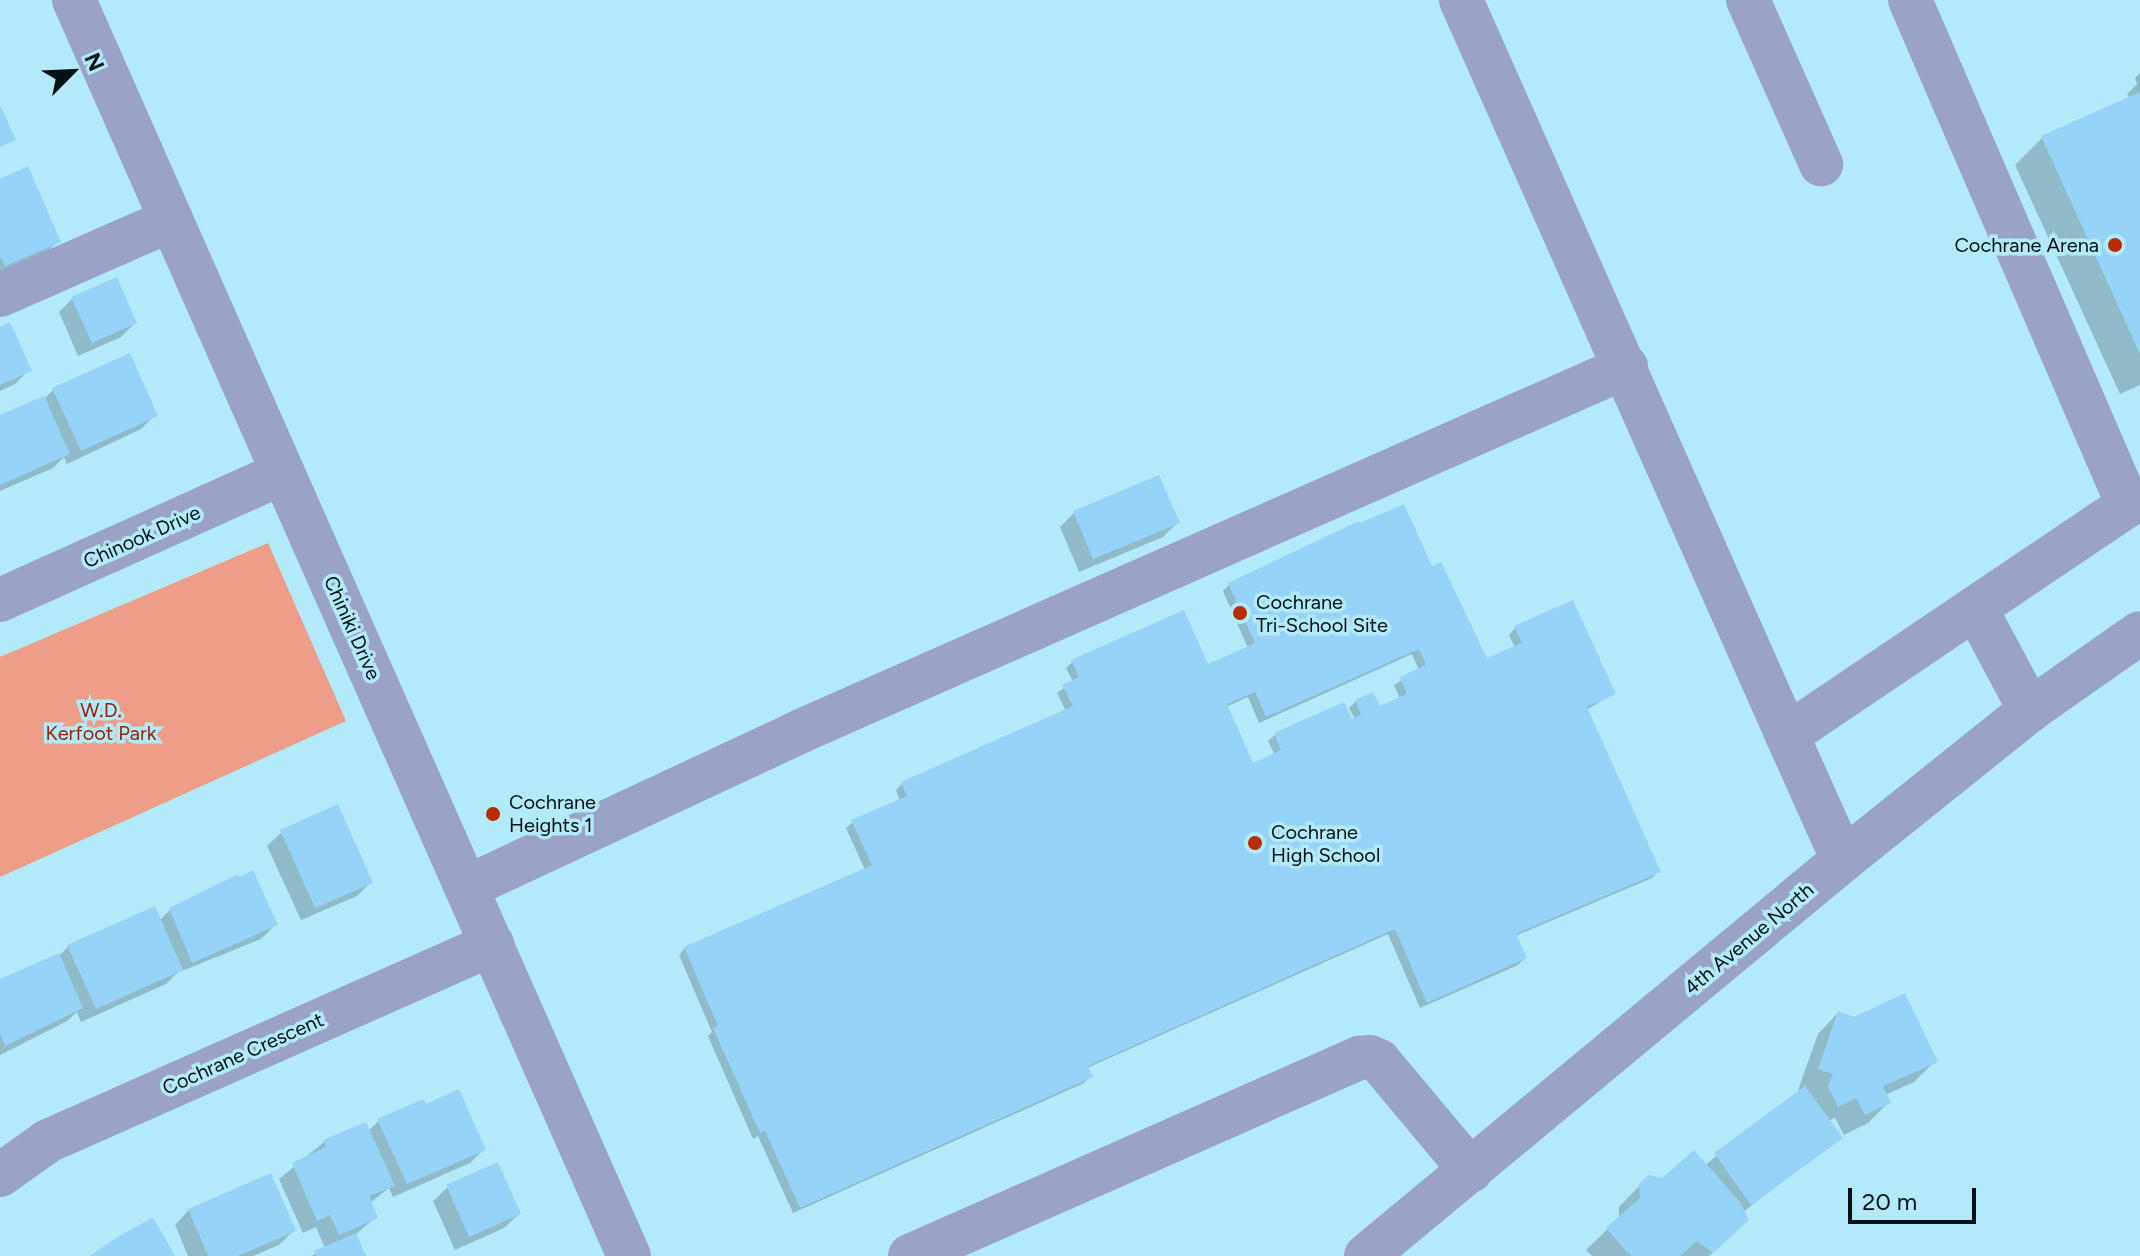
<!DOCTYPE html>
<html>
<head>
<meta charset="utf-8">
<style>
  body { margin:0 }
  #map { position:relative; width:2140px; height:1256px; overflow:hidden; background:#b2eaf9; font-family:Figtree,sans-serif }
  div>[style] { position:absolute }
  [style*='--x'] { left:calc(var(--x)*1px); top:calc(var(--y)*1px); width:calc(var(--w)*1px); rotate:calc(var(--a)*1deg) }
  .green>* { inset:0; background:#ed9d88 }
  .shadow>* { inset:0; background:#0003 }
  .building>* { inset:0; background:#96d3f8 }
  .minor>* { height:44px; margin:-22px; padding:0 22px; transform-origin:22px; border-radius:22px; background:#9aa2c8 }
  .dots>* { width:22px; height:22px; translate:-50% -50%; box-sizing:border-box; border:4px solid #b2eaf9; border-radius:50% }
  span { translate:-50% -50%; white-space:nowrap; text-align:center; line-height:1.15; -webkit-text-stroke:7px #b2eaf9; paint-order:stroke }
  .poi-label { font-size:20px; color:#001116 }
  .right { translate:-100% -50%; text-align:right }
  .left { translate:0 -50%; text-align:left }
  .street-label { font-size:20px; color:#001116 }
  .park-label { font-size:20px; color:#962400 }
  .north { position:absolute; left:32px; top:32px; width:80px; height:80px; -webkit-text-stroke:6px #b2eaf9; paint-order:stroke; rotate:66deg; font-size:22px; font-weight:700; line-height:32px; text-align:center; color:#001116 }
  .north::after { content:''; display:block; margin:auto; width:28px; height:36px; background:#001116; clip-path:polygon(50% 0,100% 100%,50% 72%,0 100%) }
  .scale { position:absolute; left:1848px; top:1188px; width:128px; height:36px; box-sizing:border-box; border:4px solid #001116; border-top:0; padding-left:10px; font-size:24px; line-height:28px; white-space:nowrap; color:#001116; -webkit-text-stroke:6px #b2eaf9; paint-order:stroke }
</style>
</head>
<body>
<div id="map">
  <div class="green">
    <i style="clip-path:polygon(268px 543px,346px 721px,0 877px,0 657px)"></i>
  </div>
  <div class="shadow">
    <i style="clip-path:polygon(2140px 73px,2140px 385px,2120px 394px,2015px 165px,2042px 138px,2130px 99px,2127px 94px,2137px 84px,2135px 78px)"></i>
    <i style="clip-path:polygon(0 181px,58px 241px,44px 255px,0 275px)"></i>
    <i style="clip-path:polygon(73px 298px,135px 323px,121px 337px,78px 356px,59px 312px)"></i>
    <i style="clip-path:polygon(0 329px,29px 370px,15px 384px,0 391px)"></i>
    <i style="clip-path:polygon(54px 389px,155px 415px,141px 429px,67px 464px,64px 457px,53px 468px,0 491px,0 417px,43px 400px)"></i>
    <i style="clip-path:polygon(1074px 513px,1177px 523px,1163px 537px,1079px 572px,1060px 527px)"></i>
    <i style="clip-path:polygon(evenodd,1431px 569px,1486px 661px,1515px 648px,1509px 635px,1515px 628px,1613px 694px,1586px 710px,1658px 872px,1652px 878px,1515px 936px,1525px 958px,1518px 965px,1420px 1008px,1388px 934px,1087px 1068px,1090px 1076px,1084px 1083px,793px 1213px,758px 1136px,753px 1139px,708px 1036px,712px 1032px,679px 955px,685px 948px,865px 870px,846px 828px,853px 822px,900px 801px,896px 790px,902px 784px,1066px 711px,1057px 693px,1073px 682px,1066px 668px,1072px 662px,1207px 666px,1248px 648px,1223px 591px,1230px 584px,1431px 569px,1412px 654px,1419px 670px,1394px 685px,1400px 699px,1378px 709px,1356px 701px,1349px 708px,1355px 719px,1351px 721px,1275px 735px,1268px 741px,1275px 755px,1252px 765px,1226px 707px,1248px 697px,1259px 723px,1412px 654px)"></i>
    <i style="clip-path:polygon(282px 832px,371px 882px,357px 896px,301px 920px,267px 846px)"></i>
    <i style="clip-path:polygon(171px 909px,275px 925px,261px 939px,177px 973px,166px 984px,81px 1022px,77px 1012px,67px 1021px,0 1055px,0 981px,58px 957px,68px 947px,159px 921px)"></i>
    <i style="clip-path:polygon(1838px 1013px,1935px 1061px,1914px 1082px,1885px 1095px,1889px 1102px,1868px 1123px,1844px 1135px,1835px 1118px,1828px 1121px,1840px 1137px,1743px 1212px,1726px 1241px,1709px 1256px,1592px 1256px,1586px 1250px,1619px 1218px,1619px 1207px,1648px 1177px,1663px 1180px,1705px 1165px,1801px 1091px,1798px 1090px,1818px 1034px)"></i>
    <i style="clip-path:polygon(379px 1121px,484px 1149px,470px 1163px,393px 1197px,389px 1188px,370px 1203px,376px 1217px,355px 1235px,364px 1256px,312px 1256px,325px 1248px,316px 1227px,303px 1233px,279px 1179px,324px 1142px,368px 1131px)"></i>
    <i style="clip-path:polygon(448px 1187px,519px 1214px,504px 1228px,455px 1250px,433px 1201px)"></i>
    <i style="clip-path:polygon(189px 1210px,293px 1231px,279px 1245px,253px 1256px,188px 1256px,175px 1225px)"></i>
  </div>
  <div class="building">
    <i style="clip-path:polygon(2140px 92px,2140px 354px,2041px 136px)"></i>
    <i style="clip-path:polygon(0 105px,16px 140px,0 147px)"></i>
    <i style="clip-path:polygon(28px 166px,61px 242px,5px 266px,0 256px,0 179px)"></i>
    <i style="clip-path:polygon(117px 277px,137px 323px,92px 343px,71px 297px)"></i>
    <i style="clip-path:polygon(10px 322px,32px 371px,0 385px,0 327px)"></i>
    <i style="clip-path:polygon(130px 353px,158px 416px,81px 451px,52px 388px)"></i>
    <i style="clip-path:polygon(44px 396px,70px 454px,0 485px,0 415px)"></i>
    <i style="clip-path:polygon(1159px 475px,1180px 523px,1093px 559px,1073px 511px)"></i>
    <i style="clip-path:polygon(evenodd,1404px 504px,1432px 566px,1441px 562px,1487px 658px,1522px 643px,1514px 626px,1573px 600px,1616px 694px,1587px 707px,1661px 872px,1516px 934px,1527px 958px,1427px 1003px,1395px 929px,1088px 1066px,1093px 1077px,800px 1208px,765px 1131px,760px 1133px,713px 1028px,718px 1026px,684px 947px,872px 865px,851px 820px,907px 796px,901px 782px,1073px 706px,1062px 685px,1079px 677px,1071px 660px,1184px 610px,1208px 664px,1255px 643px,1228px 583px,1359px 521px,1360px 523px,1404px 504px,1419px 649px,1426px 665px,1400px 677px,1407px 694px,1380px 706px,1373px 692px,1355px 700px,1361px 714px,1352px 719px,1344px 702px,1274px 733px,1281px 750px,1253px 763px,1227px 704px,1255px 692px,1266px 717px,1419px 649px)"></i>
    <i style="clip-path:polygon(338px 804px,373px 883px,315px 908px,280px 830px)"></i>
    <i style="clip-path:polygon(253px 870px,278px 925px,192px 963px,169px 908px,238px 874px,239px 877px)"></i>
    <i style="clip-path:polygon(155px 906px,183px 970px,96px 1009px,67px 945px)"></i>
    <i style="clip-path:polygon(59px 953px,83px 1008px,5px 1046px,0 1034px,0 979px)"></i>
    <i style="clip-path:polygon(1905px 993px,1938px 1062px,1883px 1086px,1891px 1103px,1865px 1115px,1856px 1098px,1838px 1107px,1828px 1086px,1833px 1074px,1818px 1069px,1838px 1011px,1854px 1017px)"></i>
    <i style="clip-path:polygon(1805px 1086px,1843px 1138px,1751px 1205px,1714px 1153px)"></i>
    <i style="clip-path:polygon(459px 1089px,486px 1150px,407px 1184px,377px 1119px,423px 1099px,426px 1104px)"></i>
    <i style="clip-path:polygon(366px 1122px,395px 1186px,369px 1196px,378px 1218px,339px 1235px,330px 1215px,317px 1221px,292px 1163px,326px 1147px,323px 1140px)"></i>
    <i style="clip-path:polygon(1694px 1150px,1740px 1202px,1749px 1220px,1713px 1253px,1697px 1241px,1680px 1256px,1631px 1256px,1606px 1228px,1640px 1198px,1639px 1184px,1648px 1175px,1662px 1178px)"></i>
    <i style="clip-path:polygon(498px 1162px,521px 1214px,469px 1237px,446px 1185px)"></i>
    <i style="clip-path:polygon(271px 1173px,296px 1231px,238px 1256px,208px 1256px,188px 1209px)"></i>
    <i style="clip-path:polygon(153px 1217px,175px 1256px,90px 1256px,111px 1241px)"></i>
    <i style="clip-path:polygon(356px 1233px,366px 1256px,316px 1256px,314px 1251px)"></i>
  </div>
  <div class="minor">
    <i style="--x:74;--y:0;--w:1373;--a:66.16"></i>
    <i style="--x:1461;--y:0;--w:804;--a:66.08"></i>
    <i style="--x:1787;--y:735;--w:411;--a:-34"></i>
    <i style="--x:2128;--y:505;--w:550;--a:-113.35"></i>
    <i style="--x:1748;--y:0;--w:180;--a:66"></i>
    <i style="--x:0;--y:295;--w:187;--a:-23.7"></i>
    <i style="--x:0;--y:600;--w:310;--a:-24.2"></i>
    <i style="--x:1976;--y:609;--w:115;--a:61.9"></i>
    <i style="--x:1787;--y:735;--w:137;--a:65.9"></i>
    <i style="--x:467;--y:887;--w:369;--a:-25"></i>
    <i style="--x:801;--y:731;--w:902;--a:-23.81"></i>
    <i style="--x:0;--y:1175;--w:59;--a:-35.3"></i>
    <i style="--x:48;--y:1141;--w:486;--a:-23.9"></i>
    <i style="--x:910;--y:1256;--w:491;--a:-23.8"></i>
    <i style="--x:1359;--y:1058;--w:11;--a:-5"></i>
    <i style="--x:1370;--y:1057;--w:10;--a:24"></i>
    <i style="--x:1379;--y:1061;--w:143;--a:50.1"></i>
    <i style="--x:1366;--y:1256;--w:620;--a:-39.7"></i>
    <i style="--x:1843;--y:860;--w:240;--a:-38.7"></i>
    <i style="--x:2030;--y:710;--w:134;--a:-35"></i>
  </div>
  <div class="dots">
    <i style="left:2115px;top:245px;background:#b72d00"></i>
    <i style="left:1240px;top:613px;background:#b72d00"></i>
    <i style="left:493px;top:814px;background:#b72d00"></i>
    <i style="left:1255px;top:843px;background:#b72d00"></i>
  </div>
  <div class="poi-label">
    <span class="right" style="left:2099px;top:245px">Cochrane Arena</span>
    <span class="left" style="left:1256px;top:614px">Cochrane<br>Tri-School Site</span>
    <span class="left" style="left:509px;top:814px">Cochrane<br>Heights 1</span>
    <span class="left" style="left:1271px;top:844px">Cochrane<br>High School</span>
  </div>
  <div class="street-label">
    <span style="left:142px;top:537px;rotate:-24deg">Chinook Drive</span>
    <span style="left:352px;top:628px;rotate:66deg">Chiniki Drive</span>
    <span style="left:1749px;top:939px;rotate:-40deg">4th Avenue North</span>
    <span style="left:243px;top:1054px;rotate:-24deg">Cochrane Crescent</span>
  </div>
  <div class="park-label">
    <span style="left:101px;top:722px">W.D.<br>Kerfoot Park</span>
  </div>
  <div class="north">N</div>
  <div class="scale">20 m</div>
</div>
</body>
</html>
